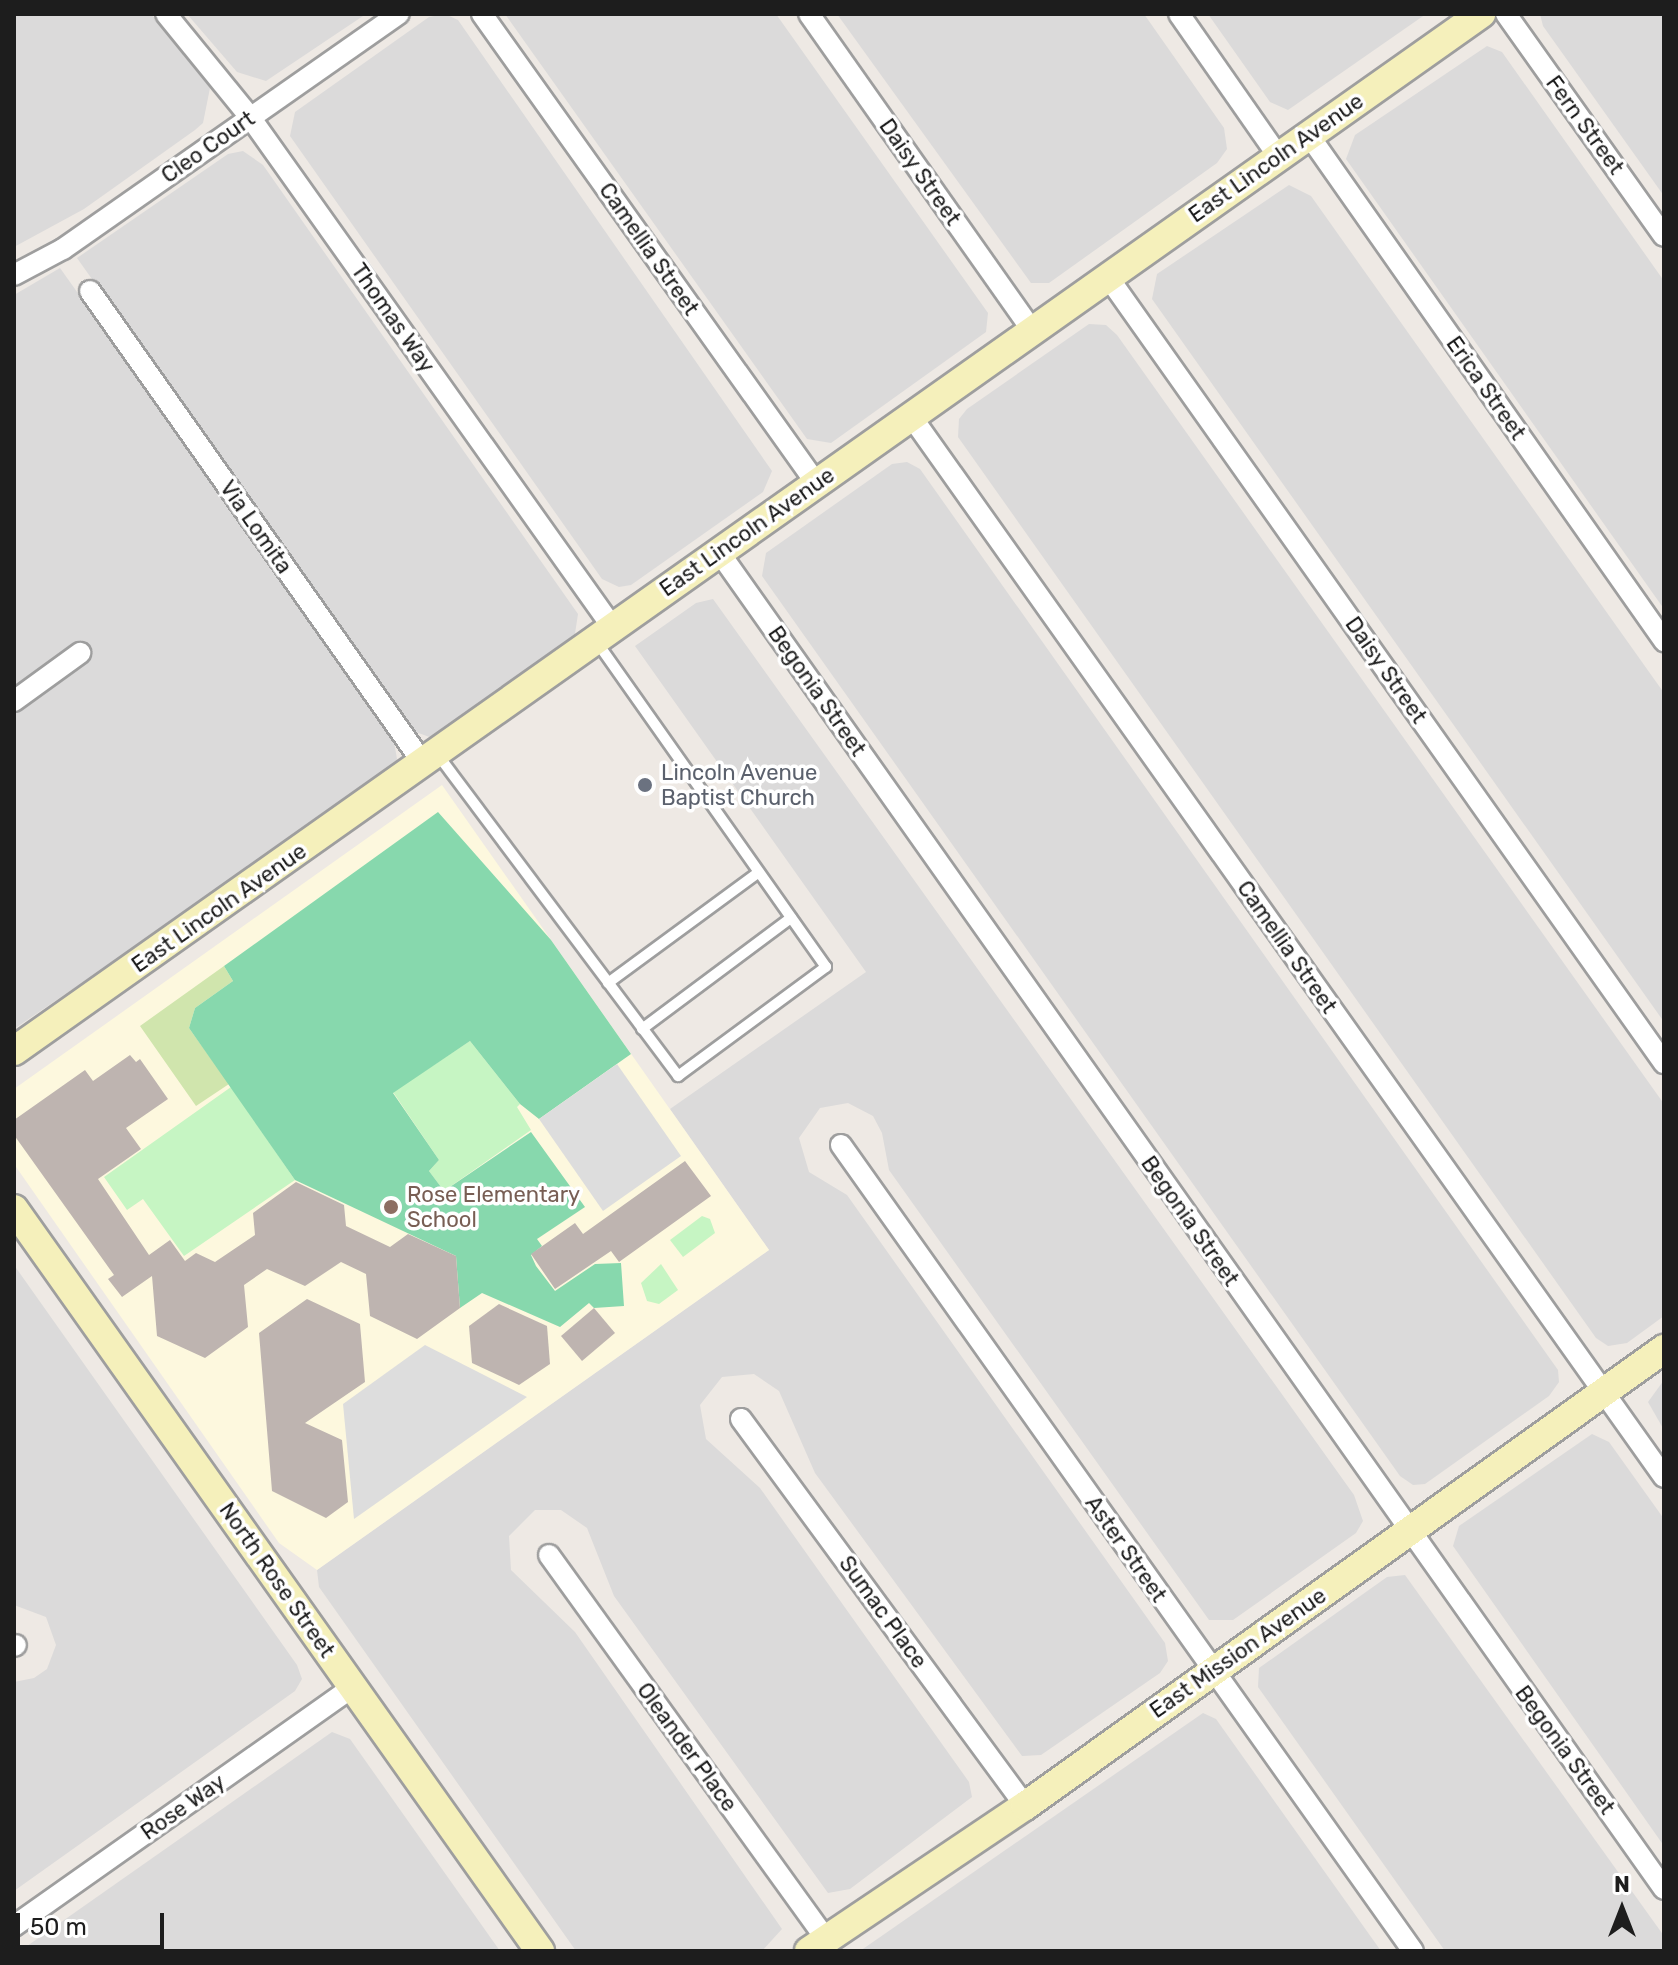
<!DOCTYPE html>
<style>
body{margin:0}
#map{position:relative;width:1678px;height:1965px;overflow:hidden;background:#eee9e4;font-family:Rubik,sans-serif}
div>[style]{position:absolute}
.residential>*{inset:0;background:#dbdada}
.education>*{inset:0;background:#fdf8de}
.grass>*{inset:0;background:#d0e5ad}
.park>*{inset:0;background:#c6f5c3}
.pitch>*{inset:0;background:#87d8ad}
.parking>*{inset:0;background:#ddd}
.building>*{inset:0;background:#beb4b0}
.roads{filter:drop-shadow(2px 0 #9e9e9e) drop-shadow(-2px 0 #9e9e9e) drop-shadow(0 2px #9e9e9e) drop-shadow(0 -2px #9e9e9e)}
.lane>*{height:10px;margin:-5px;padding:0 5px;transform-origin:5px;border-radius:5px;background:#fff}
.street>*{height:20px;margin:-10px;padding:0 10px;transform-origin:10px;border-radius:10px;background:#fff}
.secondary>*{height:28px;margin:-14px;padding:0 14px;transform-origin:14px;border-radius:14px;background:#f5f0bb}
.dots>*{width:22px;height:22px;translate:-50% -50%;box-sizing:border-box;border:4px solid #fff;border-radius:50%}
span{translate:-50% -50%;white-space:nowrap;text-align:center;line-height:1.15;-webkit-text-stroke:7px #fff;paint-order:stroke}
.street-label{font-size:22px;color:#1d1d1d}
.worship-label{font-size:22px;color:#5b616d}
.left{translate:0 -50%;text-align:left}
.education-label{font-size:22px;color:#785e54}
.frame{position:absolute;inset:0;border:16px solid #1d1d1d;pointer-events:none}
.north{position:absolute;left:1582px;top:1869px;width:80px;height:80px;-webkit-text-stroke:6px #fff;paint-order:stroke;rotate:0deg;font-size:22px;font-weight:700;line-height:32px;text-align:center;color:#1d1d1d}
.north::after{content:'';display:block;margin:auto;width:28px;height:36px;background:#1d1d1d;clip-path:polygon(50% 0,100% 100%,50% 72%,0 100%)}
.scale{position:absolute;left:16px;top:1913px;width:148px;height:36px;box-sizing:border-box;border:4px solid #1d1d1d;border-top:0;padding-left:10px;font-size:24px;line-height:28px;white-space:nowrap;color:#1d1d1d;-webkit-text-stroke:6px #fff;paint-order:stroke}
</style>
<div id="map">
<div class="residential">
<i style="clip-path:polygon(14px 14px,151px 14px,210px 88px,203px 123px,195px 130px,84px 209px,14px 247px)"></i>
<i style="clip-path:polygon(187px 14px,366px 14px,266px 81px,237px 72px)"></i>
<i style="clip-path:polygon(445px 14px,458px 20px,772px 471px,763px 492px,631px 585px,619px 587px,602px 579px,290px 136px,295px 112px,429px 17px)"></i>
<i style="clip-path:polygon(505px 14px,776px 14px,988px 313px,986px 332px,831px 443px,807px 439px)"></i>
<i style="clip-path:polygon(837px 14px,1144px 14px,1224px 128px,1227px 149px,1217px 163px,1049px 283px,1031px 283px)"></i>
<i style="clip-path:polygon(1208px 14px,1426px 14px,1288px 110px,1270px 102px)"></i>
<i style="clip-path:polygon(1540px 14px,1664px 14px,1664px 196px,1543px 26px)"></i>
<i style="clip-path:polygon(1487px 46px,1502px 52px,1664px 281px,1664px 609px,1346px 159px,1355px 135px)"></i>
<i style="clip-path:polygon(243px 151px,263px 165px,578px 614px,574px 640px,435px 739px,413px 731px,77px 258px,228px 154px)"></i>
<i style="clip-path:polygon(1289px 185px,1311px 196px,1664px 693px,1664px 1022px,1152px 299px,1157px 274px)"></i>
<i style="clip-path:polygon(60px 268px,393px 736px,397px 759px,393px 771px,14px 1029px,14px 295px)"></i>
<i style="clip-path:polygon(1089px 324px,1106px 325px,1117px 335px,1664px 1104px,1664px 1316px,1627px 1343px,1608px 1346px,1596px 1338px,958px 437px,959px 419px,967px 409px)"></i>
<i style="clip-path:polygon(907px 462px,920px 469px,1558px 1370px,1559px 1382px,1549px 1396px,1425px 1484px,1413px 1485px,1400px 1476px,762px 576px,766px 553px,892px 464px)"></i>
<i style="clip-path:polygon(713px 599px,1354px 1495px,1363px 1521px,1356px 1533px,1233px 1620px,1209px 1620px,889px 1170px,882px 1133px,873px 1116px,848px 1103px,820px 1108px,799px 1138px,809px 1172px,847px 1195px,1165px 1643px,1168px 1661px,1160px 1673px,1041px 1755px,1022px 1756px,815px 1473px,779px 1391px,754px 1374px,722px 1377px,700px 1405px,706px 1439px,760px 1488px,969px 1782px,972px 1797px,850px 1889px,828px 1893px,614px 1596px,587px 1528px,561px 1510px,535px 1510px,509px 1536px,511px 1570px,575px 1632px,782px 1929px,762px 1951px,576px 1951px,319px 1587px,317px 1570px,769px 1250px,670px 1109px,866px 972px,635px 646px,696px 603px)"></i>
<i style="clip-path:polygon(14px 1265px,297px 1665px,302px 1679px,295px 1691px,14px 1891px,14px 1682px,34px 1678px,47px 1669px,56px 1645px,46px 1617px,14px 1605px)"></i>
<i style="clip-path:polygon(1664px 1380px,1664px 1430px,1648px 1402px)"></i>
<i style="clip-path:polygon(1592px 1434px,1609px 1442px,1664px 1519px,1664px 1846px,1453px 1546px,1459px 1526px)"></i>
<i style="clip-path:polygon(1405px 1575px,1664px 1936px,1664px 1951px,1445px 1951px,1258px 1687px,1259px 1668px,1387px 1577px)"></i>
<i style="clip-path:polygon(1203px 1713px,1216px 1719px,1381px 1951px,860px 1951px)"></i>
<i style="clip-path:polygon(332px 1732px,350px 1739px,500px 1951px,20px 1951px)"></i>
</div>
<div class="education">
<i style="clip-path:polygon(442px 785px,769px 1250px,317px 1570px,279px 1543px,14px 1164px,14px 1089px)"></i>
</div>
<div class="grass">
<i style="clip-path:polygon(224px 966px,233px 981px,195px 1008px,189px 1028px,229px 1084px,196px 1106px,140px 1026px)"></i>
</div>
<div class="park">
<i style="clip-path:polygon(470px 1041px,520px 1104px,517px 1107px,531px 1130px,444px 1191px,429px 1171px,439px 1160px,393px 1092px)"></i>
<i style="clip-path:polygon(231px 1087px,295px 1180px,184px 1256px,143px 1199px,127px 1210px,104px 1177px)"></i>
<i style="clip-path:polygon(702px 1216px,710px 1219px,715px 1233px,683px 1257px,670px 1240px)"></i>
<i style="clip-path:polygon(661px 1264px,678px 1290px,659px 1304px,647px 1301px,641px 1283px)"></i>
</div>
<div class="pitch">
<i style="clip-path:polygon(438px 812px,551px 940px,631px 1054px,539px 1119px,520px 1104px,470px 1041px,393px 1093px,439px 1160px,429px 1171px,444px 1191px,531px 1132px,585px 1207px,537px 1239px,542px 1246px,531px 1255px,536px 1266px,555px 1291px,595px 1264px,621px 1263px,624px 1306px,594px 1308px,589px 1303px,560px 1327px,482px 1293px,460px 1308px,456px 1256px,295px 1180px,189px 1028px,195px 1008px,233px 981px,224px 966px)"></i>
</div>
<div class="parking">
<i style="clip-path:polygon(617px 1064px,681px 1156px,603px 1211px,539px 1119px)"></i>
<i style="clip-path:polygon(425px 1345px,527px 1397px,354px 1519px,343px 1404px)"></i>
</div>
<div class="building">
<i style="clip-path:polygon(130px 1055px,136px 1062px,140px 1059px,168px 1099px,126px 1128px,141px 1149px,98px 1179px,149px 1255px,170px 1240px,185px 1261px,196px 1253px,215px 1262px,255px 1235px,253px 1213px,296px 1182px,344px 1205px,346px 1226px,390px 1247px,408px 1234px,456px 1256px,460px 1308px,417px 1339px,370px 1316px,366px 1274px,341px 1262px,305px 1286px,267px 1269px,244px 1285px,248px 1327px,205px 1358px,157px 1336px,152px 1276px,122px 1297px,108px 1279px,114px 1275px,14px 1135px,14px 1120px,85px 1070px,93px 1081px)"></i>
<i style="clip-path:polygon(685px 1161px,711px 1196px,619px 1262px,611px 1251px,555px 1289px,531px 1254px,575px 1223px,583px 1234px)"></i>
<i style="clip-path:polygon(307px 1299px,360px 1324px,365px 1382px,305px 1423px,342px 1440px,348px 1502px,326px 1518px,272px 1491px,259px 1333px)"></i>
<i style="clip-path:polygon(499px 1304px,547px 1326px,550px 1364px,519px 1385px,472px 1363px,469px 1326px)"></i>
<i style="clip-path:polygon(594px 1308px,615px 1333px,582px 1361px,561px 1336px)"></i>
</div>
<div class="roads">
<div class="lane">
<i style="left:438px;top:755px;width:401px;rotate:53.2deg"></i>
<i style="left:678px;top:1076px;width:184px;rotate:-36.4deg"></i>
<i style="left:826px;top:967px;width:399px;rotate:-125.2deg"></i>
<i style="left:608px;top:983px;width:187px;rotate:-36.3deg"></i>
<i style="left:642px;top:1029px;width:186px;rotate:-36.7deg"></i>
</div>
<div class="street">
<i style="left:166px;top:14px;width:133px;rotate:50.8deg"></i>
<i style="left:250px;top:117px;width:627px;rotate:54.61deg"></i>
<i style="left:482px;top:14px;width:576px;rotate:54.54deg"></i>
<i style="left:809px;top:14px;width:387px;rotate:54.8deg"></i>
<i style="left:1179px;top:14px;width:173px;rotate:55.1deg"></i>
<i style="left:1506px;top:14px;width:272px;rotate:54.6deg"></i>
<i style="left:1308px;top:134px;width:620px;rotate:54.92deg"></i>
<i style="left:14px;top:275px;width:55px;rotate:-28deg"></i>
<i style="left:63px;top:249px;width:410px;rotate:-35deg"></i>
<i style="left:1108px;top:277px;width:963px;rotate:54.73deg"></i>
<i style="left:90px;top:291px;width:578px;rotate:54.8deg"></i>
<i style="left:911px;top:416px;width:1301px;rotate:54.64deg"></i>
<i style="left:719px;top:552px;width:1637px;rotate:54.75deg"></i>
<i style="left:14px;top:701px;width:82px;rotate:-36deg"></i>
<i style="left:841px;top:1145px;width:988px;rotate:54.64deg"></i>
<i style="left:741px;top:1419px;width:480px;rotate:53.7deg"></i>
<i style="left:549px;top:1555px;width:473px;rotate:54.2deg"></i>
<i style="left:14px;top:1646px;width:2px;rotate:-27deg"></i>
<i style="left:14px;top:1926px;width:415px;rotate:-35.2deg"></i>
</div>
<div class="secondary">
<i style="left:14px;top:1051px;width:1797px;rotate:-35.26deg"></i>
<i style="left:14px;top:1209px;width:910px;rotate:54.67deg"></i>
<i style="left:809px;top:1951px;width:260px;rotate:-33.9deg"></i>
<i style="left:1025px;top:1806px;width:786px;rotate:-35.57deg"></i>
</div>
</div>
<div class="dots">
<i style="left:645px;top:785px;background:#6b7280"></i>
<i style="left:391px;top:1207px;background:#8d6e63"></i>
</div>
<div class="street-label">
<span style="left:1585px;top:125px;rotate:54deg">Fern Street</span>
<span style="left:208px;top:147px;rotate:-35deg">Cleo Court</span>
<span style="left:1276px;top:158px;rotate:-35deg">East Lincoln Avenue</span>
<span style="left:920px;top:172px;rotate:55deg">Daisy Street</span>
<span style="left:649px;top:249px;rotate:55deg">Camellia Street</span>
<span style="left:393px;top:318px;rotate:55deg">Thomas Way</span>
<span style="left:1486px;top:388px;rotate:55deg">Erica Street</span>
<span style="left:256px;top:527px;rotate:55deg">Via Lomita</span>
<span style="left:747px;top:532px;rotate:-35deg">East Lincoln Avenue</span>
<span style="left:1386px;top:670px;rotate:55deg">Daisy Street</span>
<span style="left:817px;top:691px;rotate:55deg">Begonia Street</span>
<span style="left:219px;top:908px;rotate:-35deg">East Lincoln Avenue</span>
<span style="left:1287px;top:947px;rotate:55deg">Camellia Street</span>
<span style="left:1190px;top:1221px;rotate:55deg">Begonia Street</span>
<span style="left:1126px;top:1549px;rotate:55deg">Aster Street</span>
<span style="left:277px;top:1580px;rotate:55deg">North Rose Street</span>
<span style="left:883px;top:1612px;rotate:54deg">Sumac Place</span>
<span style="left:1238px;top:1653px;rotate:-35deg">East Mission Avenue</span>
<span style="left:687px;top:1747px;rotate:54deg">Oleander Place</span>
<span style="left:1565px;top:1750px;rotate:54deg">Begonia Street</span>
<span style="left:183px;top:1807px;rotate:-35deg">Rose Way</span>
</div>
<div class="worship-label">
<span class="left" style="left:661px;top:785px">Lincoln Avenue<br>Baptist Church</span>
</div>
<div class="education-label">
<span class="left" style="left:407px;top:1207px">Rose Elementary<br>School</span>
</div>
<div class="frame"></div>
<div class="north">N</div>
<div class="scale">50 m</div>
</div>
